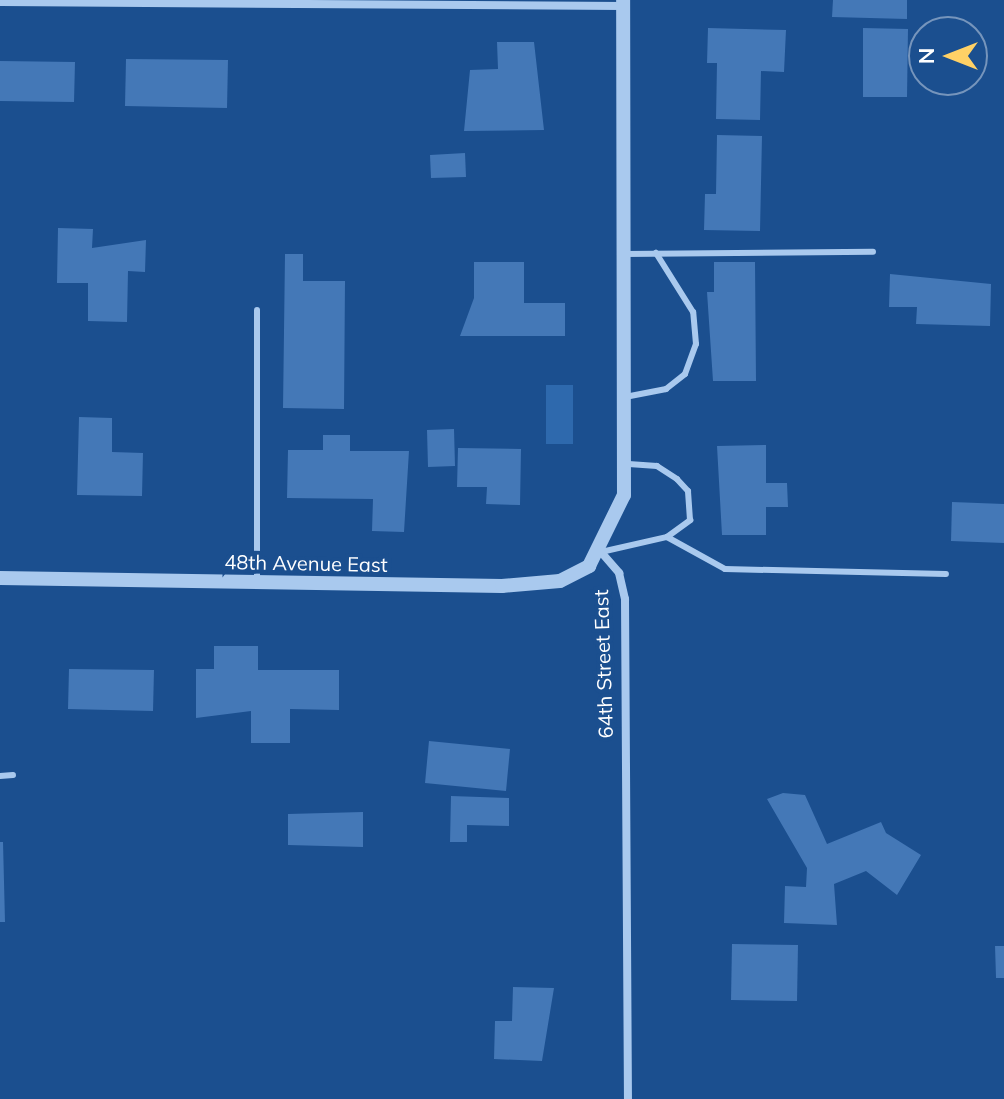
<!DOCTYPE html>
<style>
body{margin:0}
#map{position:relative;width:1004px;height:1099px;overflow:hidden;background:#1b4f8f;font-family:Mulish,sans-serif}
div>[style]{position:absolute}
.green>*{inset:0;background:#2e69ad}
.building>*{inset:0;background:#4478b7}
.service>*{height:6px;margin:-3px;padding:0 3px;transform-origin:3px;border-radius:3px;background:#a9c9ee}
.minor>*{height:8px;margin:-4px;padding:0 4px;transform-origin:4px;border-radius:4px;background:#a9c9ee}
.tertiary>*{height:14px;margin:-7px;padding:0 7px;transform-origin:7px;border-radius:7px;background:#a9c9ee}
span{translate:-50% -50%;white-space:nowrap;text-align:center;line-height:1.15;-webkit-text-stroke:8px #1b4f8f;paint-order:stroke}
.street-label{font-size:20px;color:#fff}
.north{position:absolute;left:908px;top:16px;width:80px;height:80px;box-sizing:border-box;background:#1b4f8f;border:2px solid #7695bc;border-radius:50%;rotate:270deg;font-size:22px;font-weight:700;line-height:32px;text-align:center;color:#fff}
.north::after{content:'';display:block;margin:auto;width:28px;height:36px;background:#ffd166;clip-path:polygon(50% 0,100% 100%,50% 72%,0 100%)}
</style>
<div id="map">
<div class="green">
<i style="clip-path:polygon(546px 385px,573px 385px,573px 444px,546px 444px)"></i>
</div>
<div class="building">
<i style="clip-path:polygon(833px 0,907px 0,907px 19px,832px 17px)"></i>
<i style="clip-path:polygon(708px 28px,786px 30px,784px 72px,761px 71px,760px 120px,716px 119px,717px 63px,707px 63px)"></i>
<i style="clip-path:polygon(863px 28px,908px 29px,907px 97px,863px 97px)"></i>
<i style="clip-path:polygon(497px 42px,534px 42px,544px 130px,464px 131px,470px 70px,498px 69px)"></i>
<i style="clip-path:polygon(126px 59px,228px 60px,227px 108px,125px 106px)"></i>
<i style="clip-path:polygon(0 61px,75px 62px,74px 102px,0 101px)"></i>
<i style="clip-path:polygon(717px 135px,762px 136px,760px 231px,704px 230px,705px 194px,716px 194px)"></i>
<i style="clip-path:polygon(465px 153px,466px 177px,431px 178px,430px 155px)"></i>
<i style="clip-path:polygon(58px 228px,93px 229px,92px 248px,146px 240px,145px 272px,128px 271px,127px 322px,88px 321px,88px 283px,57px 283px)"></i>
<i style="clip-path:polygon(285px 254px,303px 254px,303px 281px,345px 281px,344px 409px,283px 408px)"></i>
<i style="clip-path:polygon(474px 262px,524px 262px,524px 303px,565px 303px,565px 336px,460px 336px,474px 298px)"></i>
<i style="clip-path:polygon(714px 262px,755px 262px,756px 381px,713px 381px,707px 292px,714px 292px)"></i>
<i style="clip-path:polygon(890px 274px,991px 284px,990px 326px,916px 324px,917px 307px,889px 307px)"></i>
<i style="clip-path:polygon(79px 417px,112px 418px,112px 452px,143px 453px,142px 496px,77px 495px)"></i>
<i style="clip-path:polygon(454px 429px,455px 466px,428px 467px,427px 430px)"></i>
<i style="clip-path:polygon(323px 435px,350px 435px,350px 451px,409px 451px,404px 532px,372px 531px,373px 499px,287px 498px,288px 450px,323px 450px)"></i>
<i style="clip-path:polygon(766px 445px,766px 483px,787px 483px,788px 507px,766px 507px,766px 535px,722px 535px,717px 446px)"></i>
<i style="clip-path:polygon(458px 448px,521px 449px,520px 505px,486px 504px,487px 487px,457px 487px)"></i>
<i style="clip-path:polygon(952px 502px,1004px 504px,1004px 543px,951px 541px)"></i>
<i style="clip-path:polygon(214px 646px,258px 646px,258px 670px,339px 670px,339px 710px,290px 709px,290px 743px,251px 743px,251px 711px,196px 718px,196px 669px,214px 669px)"></i>
<i style="clip-path:polygon(69px 669px,154px 670px,153px 711px,68px 709px)"></i>
<i style="clip-path:polygon(429px 741px,510px 749px,506px 791px,425px 783px)"></i>
<i style="clip-path:polygon(783px 793px,805px 795px,827px 844px,881px 822px,886px 833px,921px 855px,897px 895px,866px 871px,834px 884px,837px 925px,784px 923px,785px 886px,806px 887px,807px 868px,767px 799px)"></i>
<i style="clip-path:polygon(451px 796px,509px 798px,509px 826px,467px 825px,467px 842px,450px 842px)"></i>
<i style="clip-path:polygon(363px 812px,363px 847px,288px 845px,288px 814px)"></i>
<i style="clip-path:polygon(0 842px,3px 842px,5px 922px,0 922px)"></i>
<i style="clip-path:polygon(732px 944px,798px 945px,797px 1001px,731px 1000px)"></i>
<i style="clip-path:polygon(995px 946px,1004px 946px,1004px 978px,996px 978px)"></i>
<i style="clip-path:polygon(513px 987px,554px 988px,542px 1061px,494px 1059px,495px 1021px,512px 1021px)"></i>
</div>
<div class="service">
<i style="left:625px;top:254px;width:248px;rotate:-0.5deg"></i>
<i style="left:257px;top:310px;width:272px;rotate:90deg"></i>
<i style="left:625px;top:397px;width:42px;rotate:-11deg"></i>
<i style="left:666px;top:389px;width:24px;rotate:-38deg"></i>
<i style="left:685px;top:374px;width:32px;rotate:-70deg"></i>
<i style="left:696px;top:344px;width:32px;rotate:-95deg"></i>
<i style="left:693px;top:312px;width:70px;rotate:-122.1deg"></i>
<i style="left:667px;top:537px;width:66px;rotate:28.9deg"></i>
<i style="left:725px;top:569px;width:221px;rotate:1.3deg"></i>
<i style="left:601px;top:552px;width:68px;rotate:-12.8deg"></i>
<i style="left:667px;top:537px;width:29px;rotate:-36deg"></i>
<i style="left:690px;top:520px;width:29px;rotate:-94deg"></i>
<i style="left:688px;top:491px;width:16px;rotate:-133deg"></i>
<i style="left:677px;top:479px;width:24px;rotate:-147deg"></i>
<i style="left:657px;top:466px;width:32px;rotate:-176deg"></i>
<i style="left:0;top:776px;width:13px;rotate:-4deg"></i>
</div>
<div class="minor">
<i style="left:0;top:2px;width:623px;rotate:0.37deg"></i>
<i style="left:601px;top:552px;width:28px;rotate:49deg"></i>
<i style="left:619px;top:573px;width:27px;rotate:77deg"></i>
<i style="left:625px;top:599px;width:500px;rotate:89.66deg"></i>
</div>
<div class="tertiary">
<i style="left:0;top:578px;width:502px;rotate:0.91deg"></i>
<i style="left:502px;top:586px;width:58px;rotate:-4.9deg"></i>
<i style="left:560px;top:581px;width:33px;rotate:-27deg"></i>
<i style="left:589px;top:566px;width:79px;rotate:-63.8deg"></i>
<i style="left:624px;top:495px;width:495px;rotate:-90.1deg"></i>
</div>
<div class="street-label">
<span style="left:306px;top:563px;rotate:1deg">48th Avenue East</span>
<span style="left:603px;top:664px;rotate:-92deg">64th Street East</span>
</div>
<div class="north">N</div>
</div>
